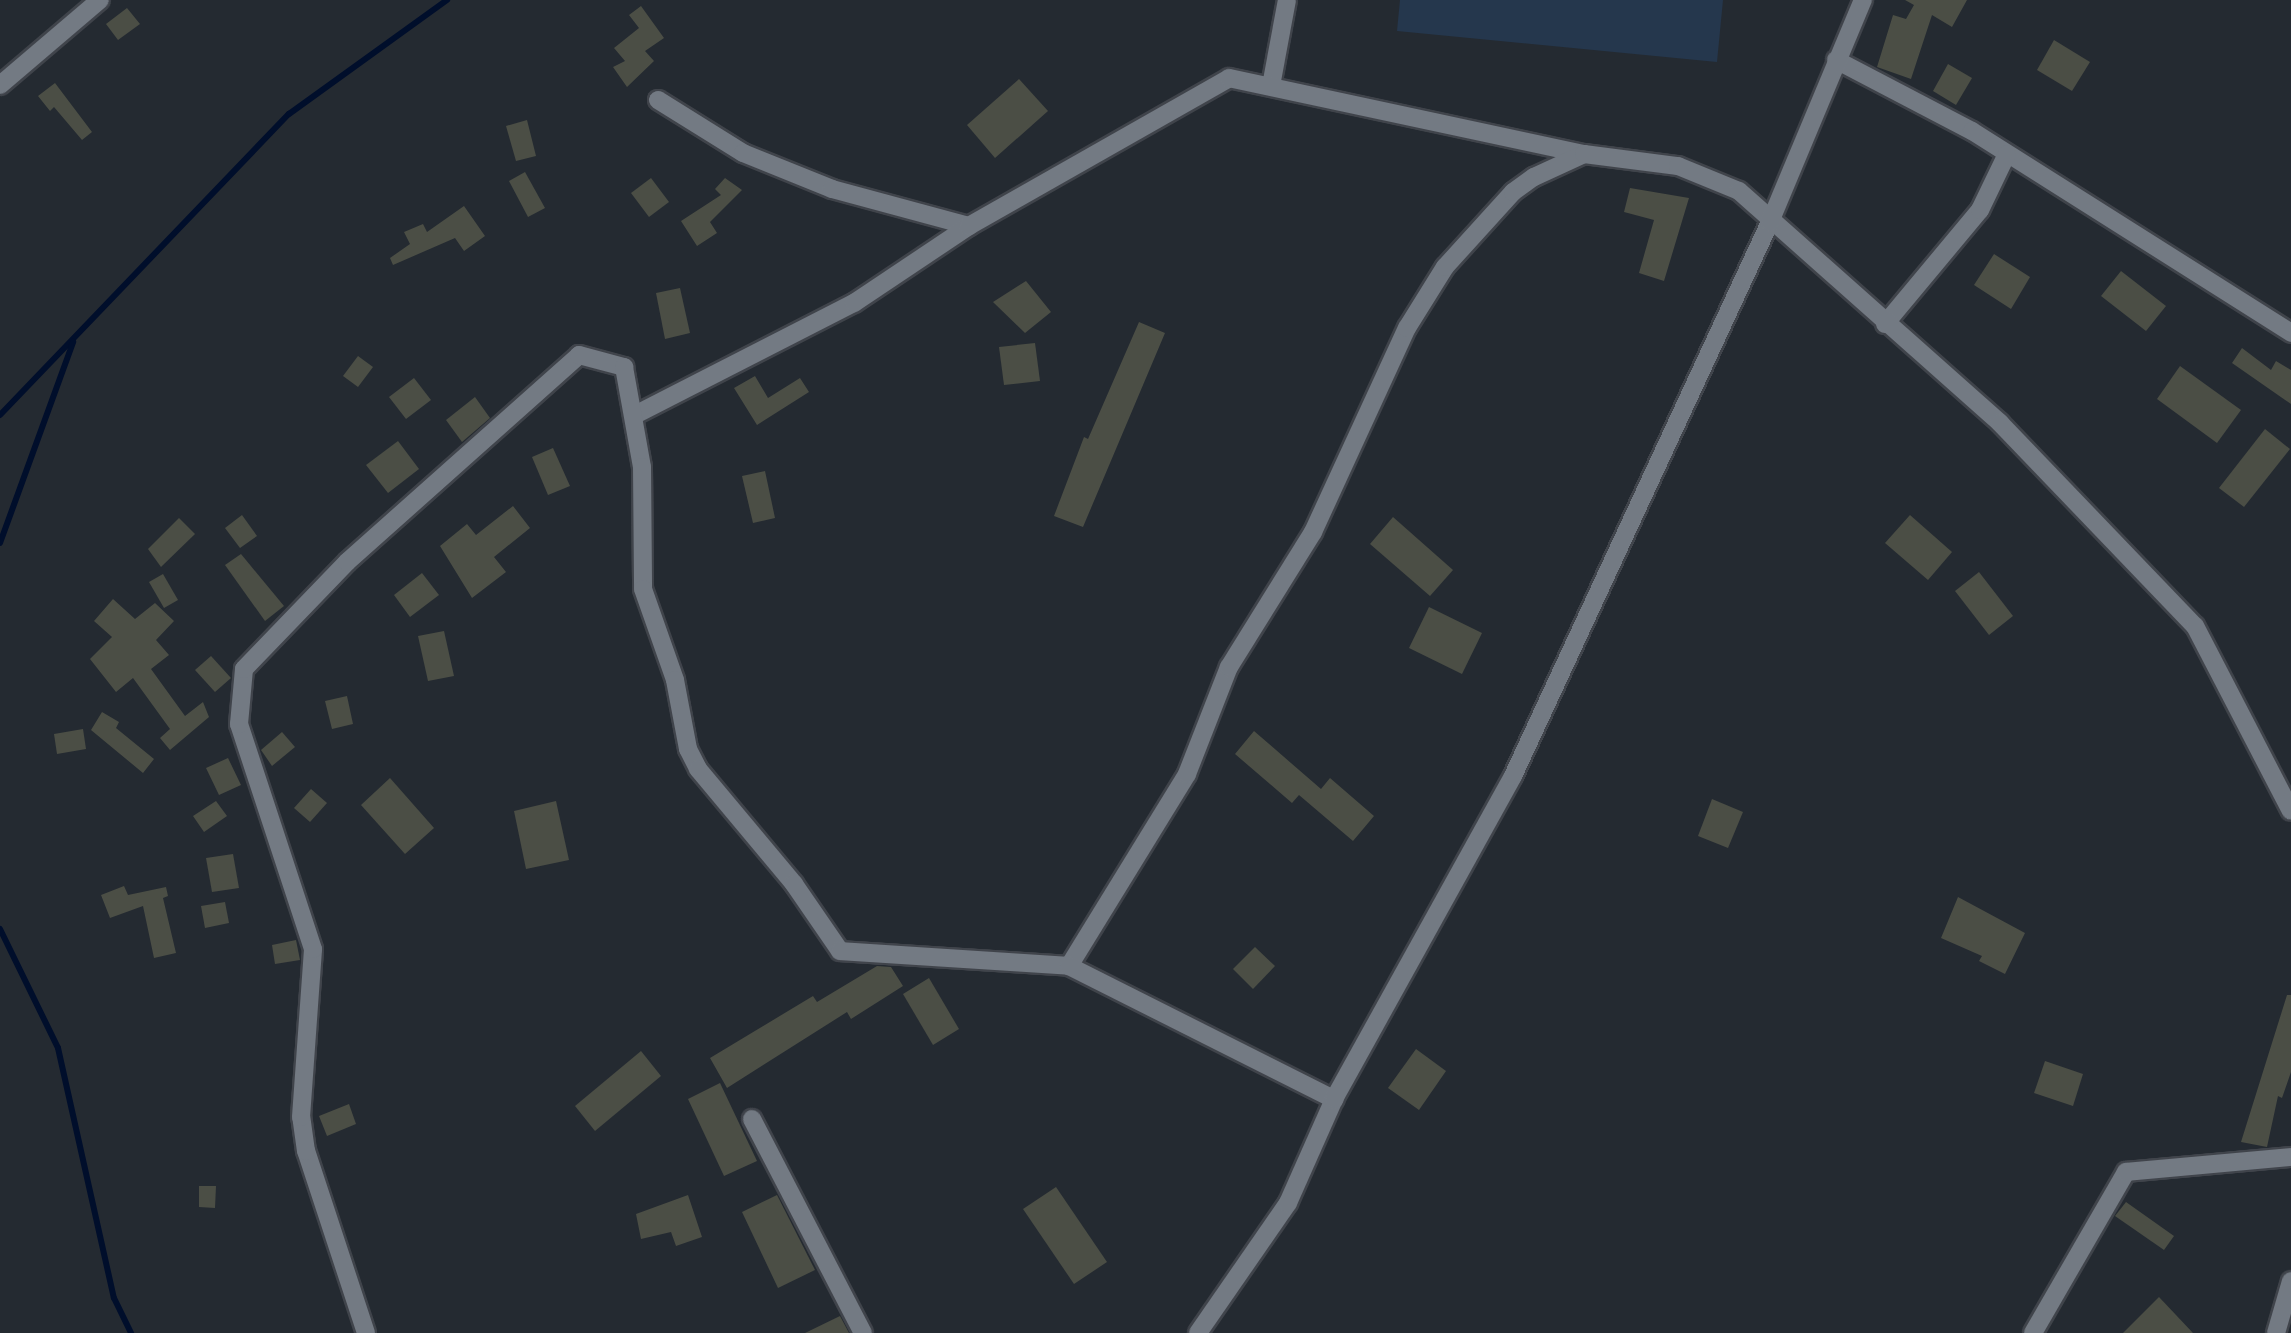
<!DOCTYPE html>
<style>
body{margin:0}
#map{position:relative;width:2291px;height:1333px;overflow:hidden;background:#242a31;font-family:"Golos Text",sans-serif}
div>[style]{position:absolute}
.green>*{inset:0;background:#25374d}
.stream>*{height:6px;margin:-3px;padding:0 3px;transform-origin:3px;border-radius:3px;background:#000e2b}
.building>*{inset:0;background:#4b4e45}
.roads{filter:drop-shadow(2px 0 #40444b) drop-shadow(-2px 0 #40444b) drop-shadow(0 2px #40444b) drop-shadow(0 -2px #40444b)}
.street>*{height:18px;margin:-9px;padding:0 9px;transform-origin:9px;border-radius:9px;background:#737a83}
span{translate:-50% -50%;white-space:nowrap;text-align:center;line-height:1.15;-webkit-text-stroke:9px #242a31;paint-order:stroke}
</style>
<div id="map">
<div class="green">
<i style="clip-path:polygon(1400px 0,1723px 0,1717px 62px,1397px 31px)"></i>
</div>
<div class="stream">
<i style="left:0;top:415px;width:417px;rotate:-46.2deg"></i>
<i style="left:289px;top:114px;width:195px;rotate:-35.8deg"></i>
<i style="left:0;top:543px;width:214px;rotate:-70deg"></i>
<i style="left:0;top:929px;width:132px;rotate:64deg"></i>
<i style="left:58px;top:1048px;width:256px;rotate:77.4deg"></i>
<i style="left:114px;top:1298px;width:39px;rotate:64deg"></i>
</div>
<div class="building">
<i style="clip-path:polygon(1905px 0,1967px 0,1952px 27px,1932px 15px,1911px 79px,1877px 67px,1893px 15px,1906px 19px,1914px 5px)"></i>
<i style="clip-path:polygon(641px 6px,664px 38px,645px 51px,654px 61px,627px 87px,613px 67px,625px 61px,614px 48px,639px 28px,629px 15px)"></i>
<i style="clip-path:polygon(127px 8px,140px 24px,118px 40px,106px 24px)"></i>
<i style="clip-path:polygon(2054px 40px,2090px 62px,2072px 91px,2037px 70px)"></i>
<i style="clip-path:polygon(1948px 64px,1972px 78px,1956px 105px,1933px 91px)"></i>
<i style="clip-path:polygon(1019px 79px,1048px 111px,995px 158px,967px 125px)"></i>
<i style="clip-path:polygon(55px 83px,92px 132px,82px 140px,54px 107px,50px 111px,38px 96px)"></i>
<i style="clip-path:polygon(527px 120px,536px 156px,516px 161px,506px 126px)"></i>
<i style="clip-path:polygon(525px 172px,545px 208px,528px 217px,509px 181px)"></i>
<i style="clip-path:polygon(651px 178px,669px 202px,649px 217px,631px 193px)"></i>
<i style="clip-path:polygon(725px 178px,742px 190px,710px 222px,717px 233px,697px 246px,681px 221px,721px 195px,715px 189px)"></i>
<i style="clip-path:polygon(1630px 188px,1689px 198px,1664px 281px,1639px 273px,1654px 220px,1624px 212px)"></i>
<i style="clip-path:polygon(464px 206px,485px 236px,464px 251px,455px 238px,393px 265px,390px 258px,410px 244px,404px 232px,423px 224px,427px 232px)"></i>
<i style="clip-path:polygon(1994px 254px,2030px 277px,2011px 309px,1974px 285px)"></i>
<i style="clip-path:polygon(2121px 271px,2166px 306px,2146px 331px,2101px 296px)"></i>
<i style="clip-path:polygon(1026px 281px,1051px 312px,1025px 333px,993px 302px)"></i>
<i style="clip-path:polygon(680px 288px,690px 333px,665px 339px,656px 293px)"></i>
<i style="clip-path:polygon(1139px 322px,1165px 333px,1083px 527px,1054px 516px,1084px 437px,1088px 439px)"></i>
<i style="clip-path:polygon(1035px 343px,1040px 381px,1004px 385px,999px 347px)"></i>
<i style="clip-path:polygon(2242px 348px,2271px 370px,2276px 361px,2291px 370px,2291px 404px,2232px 363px)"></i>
<i style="clip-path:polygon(358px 356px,373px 367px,358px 387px,343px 376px)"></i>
<i style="clip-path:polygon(2180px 366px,2241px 410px,2217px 443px,2157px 399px)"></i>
<i style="clip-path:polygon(755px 376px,768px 398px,800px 378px,809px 392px,757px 425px,734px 388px)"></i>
<i style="clip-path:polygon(414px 378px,431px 400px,406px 419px,389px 397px)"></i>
<i style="clip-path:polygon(475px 397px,490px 418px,462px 442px,446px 420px)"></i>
<i style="clip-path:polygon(2265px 429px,2290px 449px,2244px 507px,2219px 488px)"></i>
<i style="clip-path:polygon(398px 441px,419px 469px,388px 493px,366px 465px)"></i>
<i style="clip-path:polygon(553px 448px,570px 486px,548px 495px,532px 457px)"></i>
<i style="clip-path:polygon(765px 471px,775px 518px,753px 523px,742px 476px)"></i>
<i style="clip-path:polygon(513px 506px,530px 528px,494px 557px,506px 572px,472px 598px,440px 546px,467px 524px,476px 535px)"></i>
<i style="clip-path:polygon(242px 515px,257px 536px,240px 548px,225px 528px)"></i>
<i style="clip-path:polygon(1910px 515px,1952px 552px,1928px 580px,1885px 543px)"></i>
<i style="clip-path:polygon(1393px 517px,1453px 570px,1430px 596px,1370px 544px)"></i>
<i style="clip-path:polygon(179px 518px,195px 534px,161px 567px,148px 549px)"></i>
<i style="clip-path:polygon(241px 554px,284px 606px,265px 621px,225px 565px)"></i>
<i style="clip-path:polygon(1979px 572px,2013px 616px,1989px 635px,1955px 591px)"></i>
<i style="clip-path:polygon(422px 573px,439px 595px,410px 617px,394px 595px)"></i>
<i style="clip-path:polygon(163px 574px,178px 600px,164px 608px,149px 582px)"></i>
<i style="clip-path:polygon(113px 599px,135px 619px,155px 603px,174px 621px,156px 640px,169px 655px,151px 669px,185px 716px,203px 702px,209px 717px,170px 750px,160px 738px,170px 729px,133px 678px,116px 692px,90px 659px,112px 637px,94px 621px)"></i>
<i style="clip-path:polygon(1429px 607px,1482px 633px,1462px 674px,1409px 648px)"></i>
<i style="clip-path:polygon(444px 631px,454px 676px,428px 681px,418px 636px)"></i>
<i style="clip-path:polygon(211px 656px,231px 678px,215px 692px,195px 670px)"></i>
<i style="clip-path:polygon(347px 696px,353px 724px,332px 729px,325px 701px)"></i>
<i style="clip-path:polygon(102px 712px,119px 722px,116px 728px,154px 759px,143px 773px,91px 730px)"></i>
<i style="clip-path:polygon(83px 729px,86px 749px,57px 754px,54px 734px)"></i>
<i style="clip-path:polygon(1254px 731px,1321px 789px,1330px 778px,1374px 816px,1353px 841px,1299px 795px,1292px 803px,1235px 754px)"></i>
<i style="clip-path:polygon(282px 732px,295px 747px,272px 766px,261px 750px)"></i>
<i style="clip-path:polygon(228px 758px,241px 785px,219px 795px,206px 768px)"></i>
<i style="clip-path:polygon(390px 778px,434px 828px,405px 854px,361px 805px)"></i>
<i style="clip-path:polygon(311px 789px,327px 803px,310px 822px,294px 808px)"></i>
<i style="clip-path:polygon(1712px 799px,1743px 812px,1728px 848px,1698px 836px)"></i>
<i style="clip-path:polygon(216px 801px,227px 816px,204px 832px,193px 816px)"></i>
<i style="clip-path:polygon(556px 801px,569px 860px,526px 869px,514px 811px)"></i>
<i style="clip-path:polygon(233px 854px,239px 888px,212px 892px,206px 858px)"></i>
<i style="clip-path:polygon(124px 886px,128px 895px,166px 887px,168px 896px,163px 898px,176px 953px,154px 958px,143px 906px,110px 918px,101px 895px)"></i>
<i style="clip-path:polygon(1958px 897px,2025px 933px,2005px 974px,1979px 961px,1982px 956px,1941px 938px)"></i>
<i style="clip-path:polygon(225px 902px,229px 923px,205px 928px,201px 906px)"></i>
<i style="clip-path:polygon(296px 940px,300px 960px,275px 964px,272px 945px)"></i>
<i style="clip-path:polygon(1255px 947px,1275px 966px,1253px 989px,1233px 969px)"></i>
<i style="clip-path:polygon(877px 966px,891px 967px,903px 986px,851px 1019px,847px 1012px,727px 1088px,710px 1058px,813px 996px,817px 1002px)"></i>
<i style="clip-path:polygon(929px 978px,959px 1029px,933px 1045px,903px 994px)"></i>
<i style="clip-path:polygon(2287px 995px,2291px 995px,2291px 1072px,2282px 1098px,2278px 1096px,2267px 1147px,2241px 1142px)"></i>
<i style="clip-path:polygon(1416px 1049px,1446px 1071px,1419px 1110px,1388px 1088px)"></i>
<i style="clip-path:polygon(641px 1051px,661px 1076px,595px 1131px,575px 1106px)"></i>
<i style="clip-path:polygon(2045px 1061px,2083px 1074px,2073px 1106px,2034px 1093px)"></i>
<i style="clip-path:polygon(720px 1083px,757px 1161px,724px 1176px,688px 1099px)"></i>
<i style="clip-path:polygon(349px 1104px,356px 1124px,327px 1136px,319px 1116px)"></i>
<i style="clip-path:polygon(199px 1186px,216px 1186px,215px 1208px,199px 1207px)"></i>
<i style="clip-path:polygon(1056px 1187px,1107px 1262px,1074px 1284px,1023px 1209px)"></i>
<i style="clip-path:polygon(688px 1195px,702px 1237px,676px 1246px,671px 1232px,641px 1239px,636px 1214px)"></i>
<i style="clip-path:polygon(777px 1195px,815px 1270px,778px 1288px,742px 1212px)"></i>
<i style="clip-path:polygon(2126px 1202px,2174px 1236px,2164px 1250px,2115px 1216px)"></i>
<i style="clip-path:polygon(2159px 1297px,2193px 1333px,2123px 1333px)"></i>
<i style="clip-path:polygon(840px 1316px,849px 1333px,805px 1333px)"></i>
</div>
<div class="roads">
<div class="street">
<i style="left:1836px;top:60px;width:153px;rotate:27.6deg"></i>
<i style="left:1972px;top:131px;width:378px;rotate:32.3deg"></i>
<i style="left:0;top:85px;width:131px;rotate:-40.4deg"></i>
<i style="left:1271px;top:86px;width:87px;rotate:-79.5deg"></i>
<i style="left:658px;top:100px;width:100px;rotate:31.9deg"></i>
<i style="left:743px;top:153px;width:96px;rotate:22deg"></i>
<i style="left:832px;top:189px;width:142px;rotate:15.1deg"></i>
<i style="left:1885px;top:324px;width:148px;rotate:-50.2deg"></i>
<i style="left:1980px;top:210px;width:62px;rotate:-64.3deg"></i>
<i style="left:635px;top:415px;width:246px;rotate:-27.1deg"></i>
<i style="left:854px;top:303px;width:138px;rotate:-33.8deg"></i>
<i style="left:969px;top:226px;width:299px;rotate:-29.6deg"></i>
<i style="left:1229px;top:78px;width:362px;rotate:12.1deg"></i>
<i style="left:1069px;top:966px;width:225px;rotate:-58.4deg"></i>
<i style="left:1187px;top:774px;width:115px;rotate:-68.6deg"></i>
<i style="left:1229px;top:667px;width:159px;rotate:-58.1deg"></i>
<i style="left:1313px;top:532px;width:225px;rotate:-65.3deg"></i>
<i style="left:1407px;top:328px;width:72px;rotate:-58.1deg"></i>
<i style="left:1445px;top:267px;width:101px;rotate:-47.8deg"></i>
<i style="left:1513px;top:192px;width:26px;rotate:-36deg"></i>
<i style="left:1534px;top:177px;width:55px;rotate:-24.7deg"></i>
<i style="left:1584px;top:154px;width:95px;rotate:7.3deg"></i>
<i style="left:1678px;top:166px;width:66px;rotate:22.3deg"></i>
<i style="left:1739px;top:191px;width:349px;rotate:41.6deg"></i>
<i style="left:2000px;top:423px;width:281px;rotate:46.2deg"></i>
<i style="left:2195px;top:626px;width:208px;rotate:62.6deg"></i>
<i style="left:752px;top:1119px;width:241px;rotate:62.6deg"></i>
<i style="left:366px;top:1333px;width:192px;rotate:-108.2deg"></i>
<i style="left:306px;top:1151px;width:34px;rotate:-98deg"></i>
<i style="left:301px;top:1117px;width:168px;rotate:-85.9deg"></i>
<i style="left:313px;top:949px;width:237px;rotate:-108.2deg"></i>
<i style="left:239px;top:724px;width:55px;rotate:-84.8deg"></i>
<i style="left:244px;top:669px;width:149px;rotate:-46.1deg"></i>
<i style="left:347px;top:562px;width:311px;rotate:-41.7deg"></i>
<i style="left:579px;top:355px;width:47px;rotate:14.9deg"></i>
<i style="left:624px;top:367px;width:102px;rotate:79.8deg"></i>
<i style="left:642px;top:467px;width:122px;rotate:89.5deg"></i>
<i style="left:643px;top:589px;width:96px;rotate:70.6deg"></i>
<i style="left:675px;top:680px;width:70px;rotate:79.3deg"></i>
<i style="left:688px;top:749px;width:22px;rotate:63deg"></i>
<i style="left:698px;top:769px;width:150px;rotate:50.1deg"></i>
<i style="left:794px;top:884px;width:81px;rotate:55.5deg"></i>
<i style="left:840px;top:951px;width:229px;rotate:3.7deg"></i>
<i style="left:1069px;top:966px;width:297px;rotate:26.7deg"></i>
<i style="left:1198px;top:1333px;width:158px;rotate:-55.3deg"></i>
<i style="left:1288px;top:1203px;width:114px;rotate:-66.1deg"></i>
<i style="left:1334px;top:1099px;width:369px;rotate:-61deg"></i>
<i style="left:1513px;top:776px;width:611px;rotate:-65.11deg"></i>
<i style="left:1770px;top:222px;width:241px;rotate:-67.3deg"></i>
<i style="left:2033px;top:1333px;width:186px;rotate:-60deg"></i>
<i style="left:2126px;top:1172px;width:166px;rotate:-5.2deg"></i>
<i style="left:2276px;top:1333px;width:54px;rotate:-73.9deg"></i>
</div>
</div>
</div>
